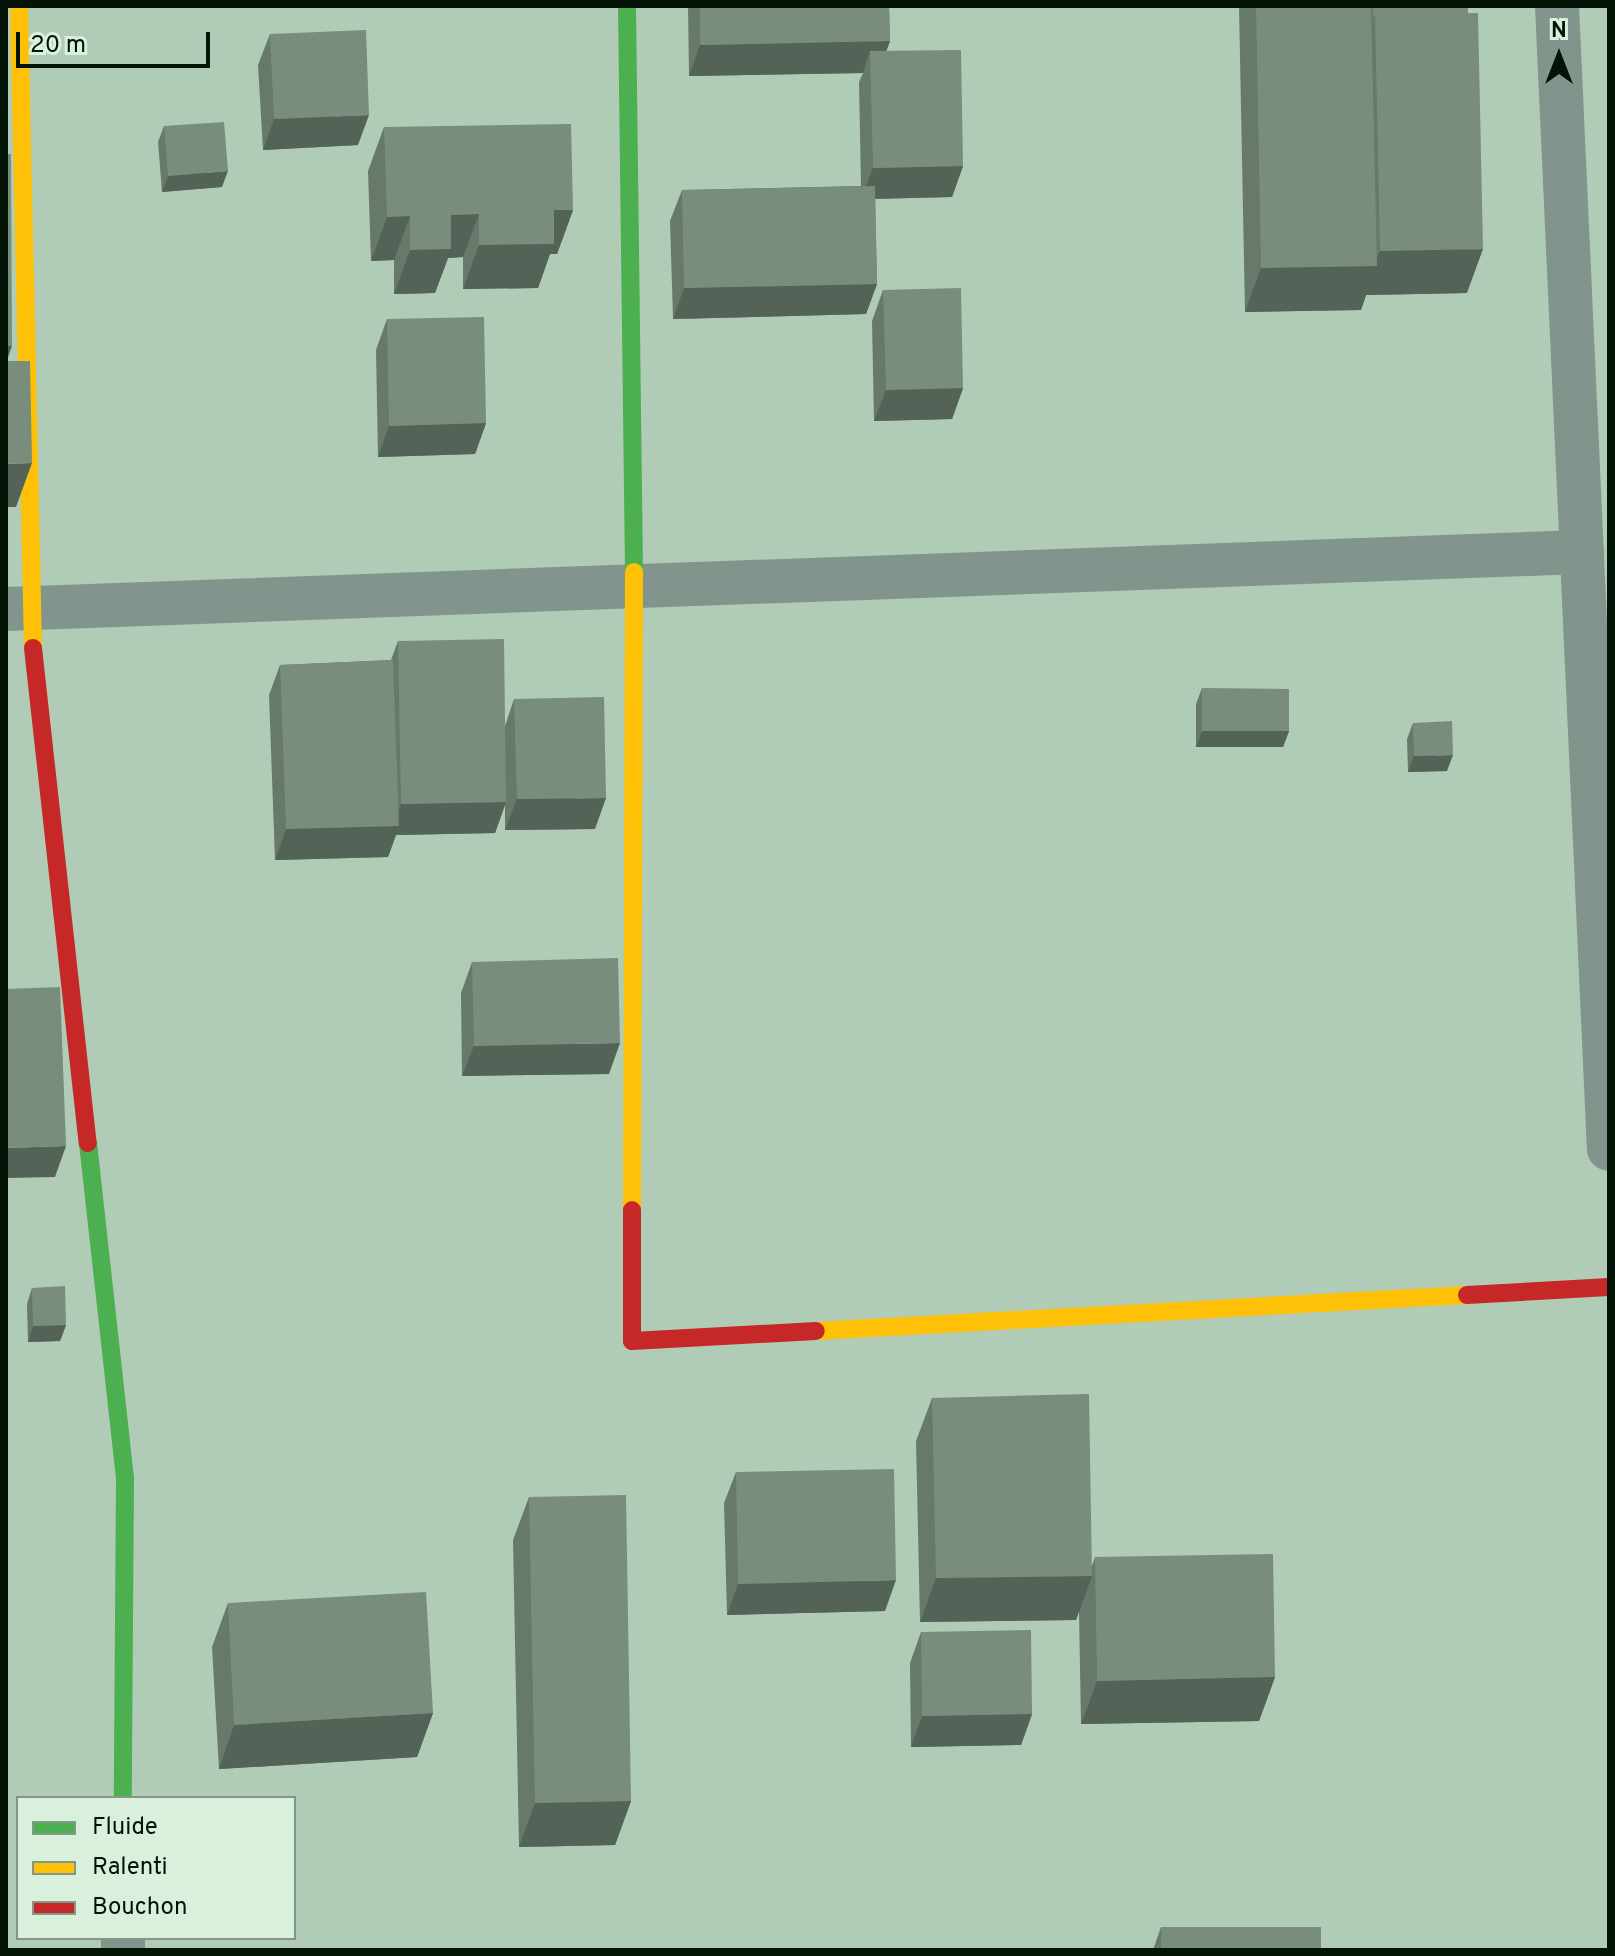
<!DOCTYPE html>
<style>
body{margin:0}
#map{position:relative;width:1615px;height:1956px;overflow:hidden;background:#b1ccb6;font-family:Overpass,sans-serif}
div>[style]{position:absolute}
.street>*{height:44px;margin:-22px;padding:0 22px;transform-origin:22px;border-radius:22px;background:#82958d}
.fast>*{height:18px;margin:-9px;padding:0 9px;transform-origin:9px;border-radius:9px;background:#4caf50}
.slow>*{height:18px;margin:-9px;padding:0 9px;transform-origin:9px;border-radius:9px;background:#ffc107}
.jam>*{height:18px;margin:-9px;padding:0 9px;transform-origin:9px;border-radius:9px;background:#c62828}
.wall>*{inset:0;background:#67796b}
.shaded-wall>*{inset:0;background:#546357}
.building>*{inset:0;background:#788d7c}
span{translate:-50% -50%;white-space:nowrap;text-align:center;line-height:1.15;-webkit-text-stroke:8px #d8f0dc;paint-order:stroke}
.frame{position:absolute;inset:0;border:8px solid #031406;pointer-events:none}
.legend{position:absolute;left:16px;top:1796px;width:280px;height:144px;box-sizing:border-box;background:#d8f0dc;border:2px solid #839886;margin:0;padding:10px 14px;list-style:none;font-size:24px;color:#031406}
.legend li{display:flex;align-items:center;gap:16px;height:40px}
.legend b{width:40px;border:2px solid #839886}
.north{position:absolute;left:1519px;top:16px;width:80px;height:80px;-webkit-text-stroke:6px #d8f0dc;paint-order:stroke;rotate:0deg;font-size:22px;font-weight:700;line-height:32px;text-align:center;color:#031406}
.north::after{content:'';display:block;margin:auto;width:28px;height:36px;background:#031406;clip-path:polygon(50% 0,100% 100%,50% 72%,0 100%)}
.scale{position:absolute;left:16px;top:32px;width:194px;height:36px;box-sizing:border-box;border:4px solid #031406;border-top:0;padding-left:10px;font-size:24px;line-height:28px;white-space:nowrap;color:#031406;-webkit-text-stroke:6px #d8f0dc;paint-order:stroke}
</style>
<div id="map">
<div class="street">
<i style="left:1557px;top:6px;width:1144px;rotate:87.4deg"></i>
<i style="left:6px;top:609px;width:1577px;rotate:-2.07deg"></i>
<i style="left:123px;top:1950px;width:12px;rotate:-90deg"></i>
</div>
<div class="fast">
<i style="left:627px;top:6px;width:566px;rotate:89.29deg"></i>
<i style="left:88px;top:1143px;width:337px;rotate:83.7deg"></i>
<i style="left:125px;top:1478px;width:320px;rotate:90.4deg"></i>
</div>
<div class="slow">
<i style="left:19px;top:6px;width:642px;rotate:88.75deg"></i>
<i style="left:632px;top:1210px;width:638px;rotate:-89.82deg"></i>
<i style="left:816px;top:1331px;width:652px;rotate:-3.17deg"></i>
</div>
<div class="jam">
<i style="left:33px;top:648px;width:498px;rotate:83.7deg"></i>
<i style="left:632px;top:1210px;width:131px;rotate:90deg"></i>
<i style="left:632px;top:1341px;width:184px;rotate:-3.1deg"></i>
<i style="left:1467px;top:1295px;width:142px;rotate:-3.2deg"></i>
</div>
<div class="wall">
<i style="clip-path:polygon(688px 6px,889px 6px,890px 41px,886px 51px,963px 166px,952px 197px,875px 199px,877px 284px,866px 314px,673px 319px,670px 221px,682px 190px,861px 186px,859px 82px,863px 73px,689px 76px)"></i>
<i style="clip-path:polygon(1239px 6px,1468px 6px,1467px 293px,1366px 295px,1361px 310px,1245px 312px)"></i>
<i style="clip-path:polygon(270px 34px,358px 145px,263px 150px,258px 65px)"></i>
<i style="clip-path:polygon(164px 126px,222px 187px,162px 192px,158px 142px)"></i>
<i style="clip-path:polygon(384px 127px,573px 210px,557px 254px,550px 254px,538px 288px,463px 289px,463px 257px,448px 258px,435px 293px,394px 294px,394px 260px,371px 261px,368px 171px)"></i>
<i style="clip-path:polygon(883px 290px,963px 388px,952px 419px,874px 421px,872px 321px)"></i>
<i style="clip-path:polygon(387px 319px,486px 423px,475px 454px,378px 457px,376px 350px)"></i>
<i style="clip-path:polygon(398px 641px,505px 726px,514px 699px,595px 829px,505px 830px,505px 805px,495px 833px,396px 835px,388px 857px,275px 860px,269px 695px,280px 665px,391px 660px)"></i>
<i style="clip-path:polygon(1202px 688px,1289px 731px,1283px 747px,1196px 747px,1196px 704px)"></i>
<i style="clip-path:polygon(1413px 723px,1447px 771px,1408px 772px,1407px 739px)"></i>
<i style="clip-path:polygon(472px 962px,609px 1074px,462px 1076px,461px 993px)"></i>
<i style="clip-path:polygon(32px 1288px,66px 1325px,60px 1341px,28px 1342px,27px 1304px)"></i>
<i style="clip-path:polygon(932px 1398px,1092px 1566px,1095px 1557px,1275px 1677px,1259px 1721px,1081px 1724px,1079px 1611px,1076px 1620px,920px 1622px,916px 1441px)"></i>
<i style="clip-path:polygon(736px 1472px,885px 1611px,727px 1615px,724px 1503px)"></i>
<i style="clip-path:polygon(529px 1497px,631px 1801px,615px 1845px,519px 1847px,513px 1540px)"></i>
<i style="clip-path:polygon(228px 1603px,433px 1713px,417px 1757px,219px 1769px,212px 1647px)"></i>
<i style="clip-path:polygon(921px 1632px,1032px 1714px,1021px 1745px,911px 1747px,910px 1663px)"></i>
<i style="clip-path:polygon(1161px 1927px,1321px 1950px,1153px 1950px)"></i>
</div>
<div class="shaded-wall">
<i style="clip-path:polygon(890px 41px,879px 72px,870px 51px,863px 73px,689px 76px,700px 45px)"></i>
<i style="clip-path:polygon(369px 115px,358px 145px,263px 150px,274px 119px)"></i>
<i style="clip-path:polygon(963px 166px,952px 197px,861px 199px,873px 168px)"></i>
<i style="clip-path:polygon(228px 171px,222px 187px,162px 192px,168px 176px)"></i>
<i style="clip-path:polygon(554px 210px,573px 210px,557px 254px,550px 254px,538px 288px,463px 289px,479px 245px)"></i>
<i style="clip-path:polygon(479px 214px,463px 257px,448px 258px,435px 293px,394px 294px,410px 250px,451px 215px)"></i>
<i style="clip-path:polygon(410px 216px,394px 260px,371px 261px,387px 217px)"></i>
<i style="clip-path:polygon(1483px 249px,1467px 293px,1366px 295px,1361px 310px,1245px 312px,1261px 268px,1374px 266px,1380px 251px)"></i>
<i style="clip-path:polygon(877px 284px,866px 314px,673px 319px,684px 288px)"></i>
<i style="clip-path:polygon(6px 346px,12px 346px,6px 363px)"></i>
<i style="clip-path:polygon(963px 388px,952px 419px,874px 421px,886px 390px)"></i>
<i style="clip-path:polygon(486px 423px,475px 454px,378px 457px,389px 426px)"></i>
<i style="clip-path:polygon(32px 463px,16px 507px,6px 507px,6px 464px)"></i>
<i style="clip-path:polygon(1202px 731px,1289px 731px,1283px 747px,1196px 747px)"></i>
<i style="clip-path:polygon(1453px 755px,1447px 771px,1408px 772px,1414px 756px)"></i>
<i style="clip-path:polygon(606px 798px,595px 829px,505px 830px,517px 799px)"></i>
<i style="clip-path:polygon(506px 802px,495px 833px,396px 835px,388px 857px,275px 860px,286px 829px,393px 826px,401px 804px)"></i>
<i style="clip-path:polygon(620px 1043px,609px 1074px,462px 1076px,474px 1046px)"></i>
<i style="clip-path:polygon(66px 1146px,55px 1177px,6px 1178px,6px 1148px)"></i>
<i style="clip-path:polygon(66px 1325px,60px 1341px,28px 1342px,33px 1326px)"></i>
<i style="clip-path:polygon(1092px 1576px,1076px 1620px,920px 1622px,936px 1578px)"></i>
<i style="clip-path:polygon(896px 1580px,885px 1611px,727px 1615px,738px 1584px)"></i>
<i style="clip-path:polygon(1275px 1677px,1259px 1721px,1081px 1724px,1097px 1681px)"></i>
<i style="clip-path:polygon(433px 1713px,417px 1757px,219px 1769px,234px 1725px)"></i>
<i style="clip-path:polygon(1032px 1714px,1021px 1745px,911px 1747px,922px 1716px)"></i>
<i style="clip-path:polygon(631px 1801px,615px 1845px,519px 1847px,535px 1803px)"></i>
</div>
<div class="building">
<i style="clip-path:polygon(700px 6px,889px 6px,890px 41px,700px 45px)"></i>
<i style="clip-path:polygon(1256px 6px,1371px 6px,1377px 266px,1261px 268px)"></i>
<i style="clip-path:polygon(1373px 6px,1468px 6px,1468px 14px,1375px 14px,1373px 19px)"></i>
<i style="clip-path:polygon(1478px 13px,1483px 249px,1380px 251px,1375px 14px)"></i>
<i style="clip-path:polygon(366px 30px,369px 115px,274px 119px,270px 34px)"></i>
<i style="clip-path:polygon(961px 50px,963px 166px,873px 168px,870px 51px)"></i>
<i style="clip-path:polygon(224px 122px,228px 171px,168px 176px,164px 126px)"></i>
<i style="clip-path:polygon(571px 124px,573px 210px,554px 210px,554px 244px,479px 245px,479px 214px,451px 215px,451px 249px,410px 250px,410px 216px,387px 217px,384px 127px)"></i>
<i style="clip-path:polygon(6px 154px,11px 154px,12px 346px,6px 346px)"></i>
<i style="clip-path:polygon(875px 186px,877px 284px,684px 288px,682px 190px)"></i>
<i style="clip-path:polygon(961px 288px,963px 388px,886px 390px,883px 290px)"></i>
<i style="clip-path:polygon(484px 317px,486px 423px,389px 426px,387px 319px)"></i>
<i style="clip-path:polygon(6px 361px,30px 361px,32px 463px,6px 464px)"></i>
<i style="clip-path:polygon(504px 639px,506px 802px,401px 804px,398px 641px)"></i>
<i style="clip-path:polygon(393px 660px,399px 826px,286px 829px,280px 665px)"></i>
<i style="clip-path:polygon(1202px 688px,1289px 689px,1289px 731px,1202px 731px)"></i>
<i style="clip-path:polygon(604px 697px,606px 798px,517px 799px,514px 699px)"></i>
<i style="clip-path:polygon(1452px 721px,1453px 755px,1414px 756px,1413px 723px)"></i>
<i style="clip-path:polygon(618px 958px,620px 1043px,474px 1046px,472px 962px)"></i>
<i style="clip-path:polygon(60px 987px,66px 1146px,6px 1148px,6px 989px)"></i>
<i style="clip-path:polygon(65px 1286px,66px 1325px,33px 1326px,32px 1288px)"></i>
<i style="clip-path:polygon(1089px 1394px,1092px 1576px,936px 1578px,932px 1398px)"></i>
<i style="clip-path:polygon(894px 1469px,896px 1580px,738px 1584px,736px 1472px)"></i>
<i style="clip-path:polygon(626px 1495px,631px 1801px,535px 1803px,529px 1497px)"></i>
<i style="clip-path:polygon(6px 1538px,8px 1601px,6px 1601px)"></i>
<i style="clip-path:polygon(1273px 1554px,1275px 1677px,1097px 1681px,1095px 1557px)"></i>
<i style="clip-path:polygon(426px 1592px,433px 1713px,234px 1725px,228px 1603px)"></i>
<i style="clip-path:polygon(1031px 1630px,1032px 1714px,922px 1716px,921px 1632px)"></i>
<i style="clip-path:polygon(1161px 1927px,1321px 1927px,1321px 1950px,1161px 1950px)"></i>
</div>
<div class="frame"></div>
<ul class="legend">
<li><b style="height:10px;background:#4caf50"></b>Fluide</li>
<li><b style="height:10px;background:#ffc107"></b>Ralenti</li>
<li><b style="height:10px;background:#c62828"></b>Bouchon</li>
</ul>
<div class="north">N</div>
<div class="scale">20 m</div>
</div>
